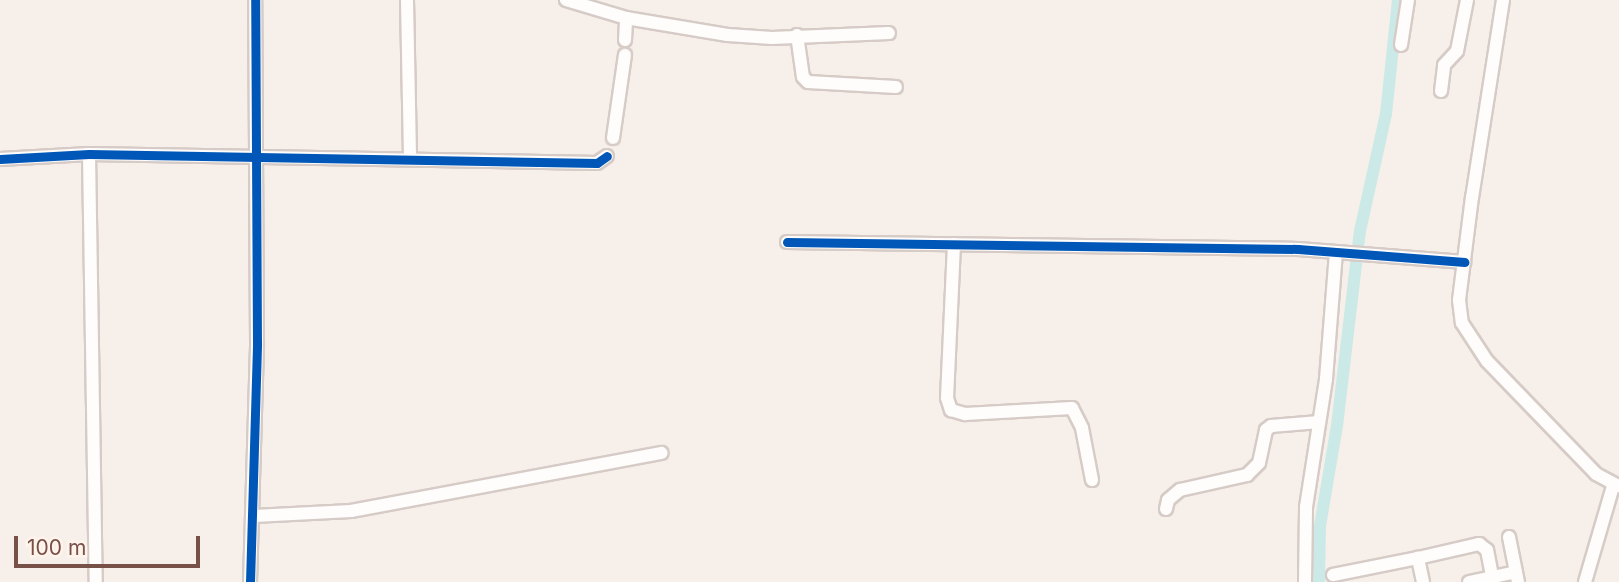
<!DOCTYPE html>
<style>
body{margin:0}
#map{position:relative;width:1619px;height:582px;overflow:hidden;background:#f7efea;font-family:Inter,sans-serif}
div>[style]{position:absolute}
.canal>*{height:12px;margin:-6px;padding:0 6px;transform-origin:6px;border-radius:6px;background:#cbe9e6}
.roads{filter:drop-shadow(2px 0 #d6cbc6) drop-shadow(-2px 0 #d6cbc6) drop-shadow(0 2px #d6cbc6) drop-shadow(0 -2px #d6cbc6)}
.minor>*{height:12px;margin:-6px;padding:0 6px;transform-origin:6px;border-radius:6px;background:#fefdfc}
.cycleway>*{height:9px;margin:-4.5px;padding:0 4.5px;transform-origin:4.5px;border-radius:4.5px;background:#0057b8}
span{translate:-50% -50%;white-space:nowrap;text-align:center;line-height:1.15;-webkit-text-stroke:5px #fff3eb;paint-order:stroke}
.scale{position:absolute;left:14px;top:536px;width:186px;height:32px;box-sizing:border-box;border:4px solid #775048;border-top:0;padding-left:9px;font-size:21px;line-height:24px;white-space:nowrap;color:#775048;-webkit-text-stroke:5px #fff3eb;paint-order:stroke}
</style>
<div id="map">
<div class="canal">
<i style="left:1319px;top:582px;width:56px;rotate:-89deg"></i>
<i style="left:1320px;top:526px;width:101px;rotate:-80.4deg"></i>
<i style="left:1337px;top:426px;width:196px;rotate:-83.3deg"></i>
<i style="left:1360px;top:231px;width:120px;rotate:-77.5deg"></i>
<i style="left:1386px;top:114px;width:115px;rotate:-84deg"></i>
</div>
<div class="roads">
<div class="minor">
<i style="left:407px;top:0;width:158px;rotate:88.9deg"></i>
<i style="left:566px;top:0;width:63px;rotate:16.7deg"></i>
<i style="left:626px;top:18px;width:103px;rotate:9.5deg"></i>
<i style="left:728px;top:35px;width:44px;rotate:3.9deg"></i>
<i style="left:772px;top:38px;width:117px;rotate:-2.4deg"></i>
<i style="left:1503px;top:0;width:199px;rotate:98.9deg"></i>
<i style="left:1472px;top:197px;width:104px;rotate:97.2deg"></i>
<i style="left:1459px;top:300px;width:23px;rotate:83deg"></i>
<i style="left:1462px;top:323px;width:45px;rotate:56.7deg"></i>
<i style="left:1487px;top:361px;width:157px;rotate:46deg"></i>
<i style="left:1596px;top:474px;width:26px;rotate:28deg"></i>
<i style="left:797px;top:35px;width:42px;rotate:81.9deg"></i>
<i style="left:803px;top:77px;width:7px;rotate:45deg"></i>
<i style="left:808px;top:82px;width:88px;rotate:3.3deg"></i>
<i style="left:625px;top:40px;width:22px;rotate:-87deg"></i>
<i style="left:1401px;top:45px;width:46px;rotate:-81.2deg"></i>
<i style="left:1441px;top:91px;width:26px;rotate:-83deg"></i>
<i style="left:1444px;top:65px;width:19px;rotate:-47deg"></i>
<i style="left:1457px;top:51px;width:52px;rotate:-78.9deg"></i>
<i style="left:613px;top:138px;width:84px;rotate:-81.8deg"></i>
<i style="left:89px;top:154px;width:428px;rotate:89.1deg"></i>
<i style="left:0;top:159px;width:89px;rotate:-3.2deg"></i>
<i style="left:89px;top:154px;width:508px;rotate:1.01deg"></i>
<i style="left:597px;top:163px;width:12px;rotate:-35deg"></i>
<i style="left:787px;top:242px;width:511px;rotate:0.78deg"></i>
<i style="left:1298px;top:249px;width:167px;rotate:4.5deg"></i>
<i style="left:954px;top:244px;width:154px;rotate:92.6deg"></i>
<i style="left:947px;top:398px;width:13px;rotate:72deg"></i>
<i style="left:951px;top:410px;width:15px;rotate:16deg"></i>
<i style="left:965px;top:414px;width:107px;rotate:-3.2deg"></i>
<i style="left:1072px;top:408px;width:22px;rotate:63deg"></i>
<i style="left:1082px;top:428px;width:53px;rotate:79.1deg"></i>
<i style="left:1166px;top:509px;width:9px;rotate:-77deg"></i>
<i style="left:1168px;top:500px;width:16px;rotate:-40deg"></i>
<i style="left:1180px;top:490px;width:69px;rotate:-12.6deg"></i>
<i style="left:1247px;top:475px;width:17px;rotate:-45deg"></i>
<i style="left:1259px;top:463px;width:34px;rotate:-78deg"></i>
<i style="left:1266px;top:430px;width:6px;rotate:-39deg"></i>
<i style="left:1271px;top:426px;width:48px;rotate:-4.8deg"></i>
<i style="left:254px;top:516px;width:97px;rotate:-3deg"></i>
<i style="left:351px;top:511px;width:316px;rotate:-10.6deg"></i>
<i style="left:1509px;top:537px;width:46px;rotate:78.7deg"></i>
<i style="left:1333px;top:575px;width:87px;rotate:-11.3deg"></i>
<i style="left:250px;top:582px;width:239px;rotate:-88.3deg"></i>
<i style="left:257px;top:343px;width:343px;rotate:-90.3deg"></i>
<i style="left:1305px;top:582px;width:75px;rotate:-89.2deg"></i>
<i style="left:1306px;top:507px;width:130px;rotate:-81.1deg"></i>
<i style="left:1326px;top:379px;width:127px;rotate:-85.5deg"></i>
<i style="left:1423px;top:582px;width:25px;rotate:-102deg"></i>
<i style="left:1418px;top:558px;width:63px;rotate:-12.9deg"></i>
<i style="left:1479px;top:544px;width:10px;rotate:37deg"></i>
<i style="left:1487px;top:550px;width:33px;rotate:79deg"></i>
<i style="left:1469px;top:582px;width:48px;rotate:-12deg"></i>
<i style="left:1585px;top:582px;width:100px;rotate:-73.7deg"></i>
</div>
</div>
<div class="cycleway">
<i style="left:0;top:159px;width:89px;rotate:-3.2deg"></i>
<i style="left:89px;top:154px;width:508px;rotate:1.01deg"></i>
<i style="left:597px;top:163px;width:12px;rotate:-35deg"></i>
<i style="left:787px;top:242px;width:511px;rotate:0.78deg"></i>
<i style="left:1298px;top:249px;width:167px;rotate:4.5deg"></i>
<i style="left:250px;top:582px;width:239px;rotate:-88.3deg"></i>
<i style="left:257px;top:343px;width:343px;rotate:-90.3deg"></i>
</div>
<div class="scale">100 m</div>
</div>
